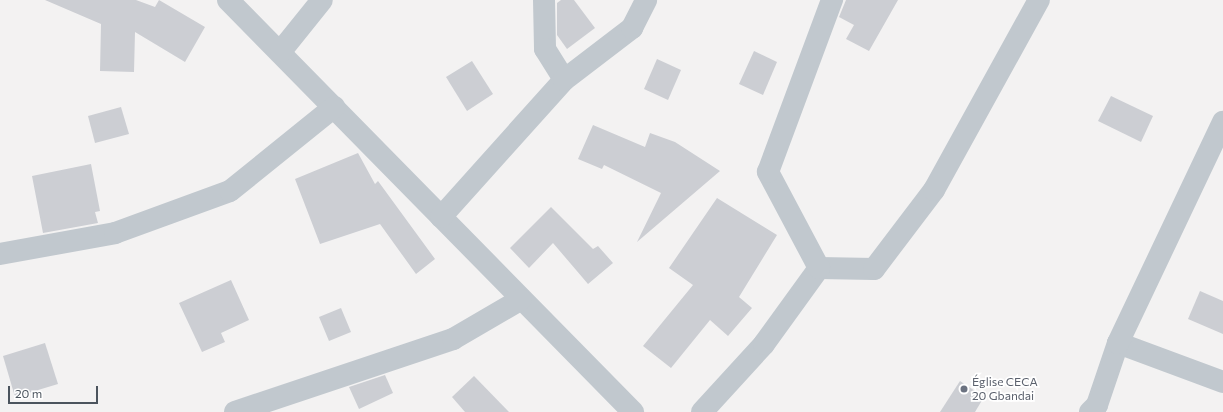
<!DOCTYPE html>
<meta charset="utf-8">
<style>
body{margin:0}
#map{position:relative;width:1223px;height:412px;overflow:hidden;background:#f3f2f2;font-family:Commissioner,sans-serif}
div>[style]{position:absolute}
.building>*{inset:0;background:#ccced3}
.minor>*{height:22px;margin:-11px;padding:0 11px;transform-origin:11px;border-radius:11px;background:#c1c8ce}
.dots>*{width:11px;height:11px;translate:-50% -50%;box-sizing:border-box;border:2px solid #fff;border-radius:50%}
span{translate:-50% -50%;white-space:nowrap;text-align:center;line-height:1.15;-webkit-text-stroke:3.5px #fff;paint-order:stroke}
.worship-label{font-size:12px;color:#5b616d}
.left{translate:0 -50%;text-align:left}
.scale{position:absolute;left:8px;top:386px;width:90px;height:18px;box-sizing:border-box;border:2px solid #4b545d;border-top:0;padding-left:5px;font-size:12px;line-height:14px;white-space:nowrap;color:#4b545d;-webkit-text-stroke:3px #fff;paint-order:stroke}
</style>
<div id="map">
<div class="building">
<i style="clip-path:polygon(45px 0,136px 0,155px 7px,159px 0,205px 27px,185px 62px,135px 32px,134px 72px,100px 71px,101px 24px)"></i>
<i style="clip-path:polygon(561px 0,574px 0,595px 28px,567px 49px,557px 35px,557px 3px)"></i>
<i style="clip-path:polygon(846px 0,898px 0,869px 51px,846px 39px,854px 25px,839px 17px)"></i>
<i style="clip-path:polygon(754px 51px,777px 62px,763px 95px,739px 84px)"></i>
<i style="clip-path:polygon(657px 59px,681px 70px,668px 100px,644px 89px)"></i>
<i style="clip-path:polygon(472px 61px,493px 94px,467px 111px,446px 77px)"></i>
<i style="clip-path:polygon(1111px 96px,1153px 116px,1141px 142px,1098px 121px)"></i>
<i style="clip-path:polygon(121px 107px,129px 134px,95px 143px,88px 116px)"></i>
<i style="clip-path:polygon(593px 125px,645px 147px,650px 133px,675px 142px,720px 171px,637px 242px,661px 193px,604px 165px,602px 169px,578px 159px)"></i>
<i style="clip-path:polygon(358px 153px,375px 184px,378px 181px,435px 259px,416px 274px,380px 224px,320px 244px,295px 179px)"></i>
<i style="clip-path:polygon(91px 164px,100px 211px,95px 212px,98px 223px,43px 233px,32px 176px)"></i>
<i style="clip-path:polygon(717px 198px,777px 235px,739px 297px,752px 308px,728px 336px,710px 320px,671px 368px,643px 346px,693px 285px,669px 268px)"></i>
<i style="clip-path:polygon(551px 207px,593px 249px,598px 246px,613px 263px,588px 284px,553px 243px,529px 268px,510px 248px)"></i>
<i style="clip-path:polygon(231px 280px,249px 320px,221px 333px,225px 342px,202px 352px,179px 303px)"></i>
<i style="clip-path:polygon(1200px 291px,1223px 301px,1223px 334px,1188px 319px)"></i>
<i style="clip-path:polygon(341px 308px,351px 332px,329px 341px,319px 317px)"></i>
<i style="clip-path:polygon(45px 343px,58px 384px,15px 397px,3px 356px)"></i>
<i style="clip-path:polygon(385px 375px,393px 393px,359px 409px,349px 387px)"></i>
<i style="clip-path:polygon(474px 376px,509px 412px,465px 412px,452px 397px)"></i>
<i style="clip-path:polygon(960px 381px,984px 397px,975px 412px,940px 412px)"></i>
</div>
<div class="minor">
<i style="left:228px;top:0;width:578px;rotate:45.49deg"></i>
<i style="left:544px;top:0;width:49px;rotate:88.8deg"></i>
<i style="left:545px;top:49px;width:36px;rotate:58deg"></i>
<i style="left:281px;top:51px;width:65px;rotate:-51.2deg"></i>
<i style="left:441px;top:217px;width:184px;rotate:-48.1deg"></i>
<i style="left:564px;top:80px;width:86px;rotate:-37.4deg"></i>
<i style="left:632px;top:28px;width:31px;rotate:-63deg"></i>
<i style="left:0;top:254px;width:117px;rotate:-10.3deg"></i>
<i style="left:115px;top:233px;width:122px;rotate:-20.1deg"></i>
<i style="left:230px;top:191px;width:134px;rotate:-38.9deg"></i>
<i style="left:819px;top:268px;width:55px;rotate:1deg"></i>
<i style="left:874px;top:269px;width:99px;rotate:-52.8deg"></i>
<i style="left:934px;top:190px;width:217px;rotate:-61.1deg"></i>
<i style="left:1118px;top:343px;width:112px;rotate:20.4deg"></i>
<i style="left:235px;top:412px;width:230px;rotate:-18.5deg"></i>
<i style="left:453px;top:339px;width:78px;rotate:-30.2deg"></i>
<i style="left:702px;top:412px;width:92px;rotate:-47.6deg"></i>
<i style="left:764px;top:344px;width:94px;rotate:-54.1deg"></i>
<i style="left:819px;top:268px;width:109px;rotate:-118deg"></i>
<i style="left:768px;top:172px;width:184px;rotate:-69.6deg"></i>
<i style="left:1090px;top:412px;width:10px;rotate:-45deg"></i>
<i style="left:1097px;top:405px;width:65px;rotate:-71.3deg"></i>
<i style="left:1118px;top:343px;width:245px;rotate:-64.6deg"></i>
</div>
<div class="dots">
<i style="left:964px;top:389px;background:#6b7280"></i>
</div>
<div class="worship-label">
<span class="left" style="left:972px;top:389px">Église CECA<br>20 Gbandai</span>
</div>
<div class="scale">20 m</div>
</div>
